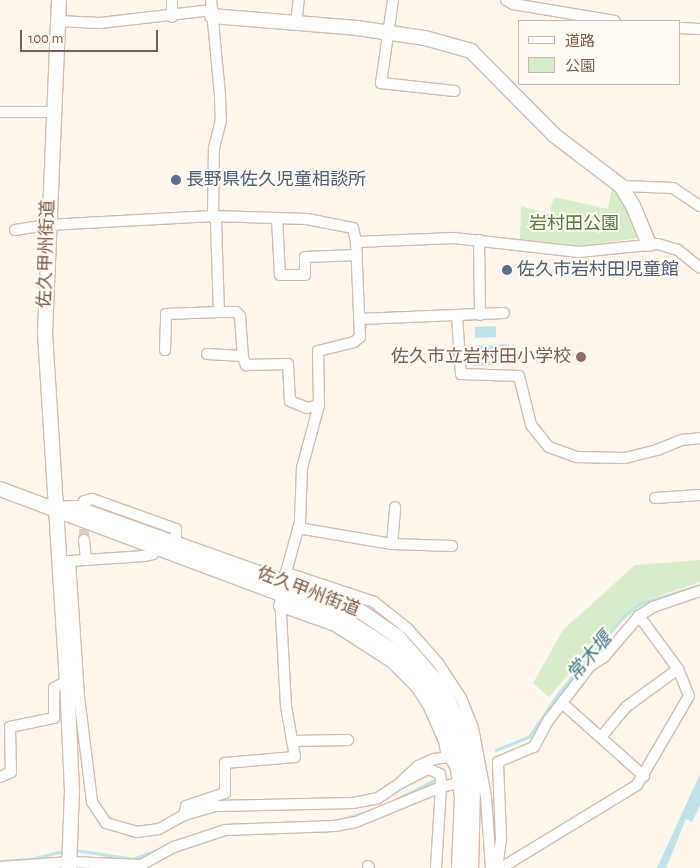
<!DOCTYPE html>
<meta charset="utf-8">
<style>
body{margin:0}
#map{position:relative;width:700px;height:868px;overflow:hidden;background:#fdf6ec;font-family:"Alegreya Sans","Noto Sans JP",sans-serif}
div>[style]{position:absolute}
.green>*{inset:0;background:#d8ecc9}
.water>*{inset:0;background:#bfe3e8}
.stream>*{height:2.5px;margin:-1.25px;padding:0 1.25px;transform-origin:1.25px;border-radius:1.25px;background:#bfe3e8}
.street-tunnel>*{height:10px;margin-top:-5px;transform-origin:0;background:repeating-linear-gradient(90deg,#dcd0c4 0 10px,transparent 0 15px)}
.roads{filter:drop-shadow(1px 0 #d1beb0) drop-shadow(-1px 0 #d1beb0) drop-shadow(0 1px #d1beb0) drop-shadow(0 -1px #d1beb0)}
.street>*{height:10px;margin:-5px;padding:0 5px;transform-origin:5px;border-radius:5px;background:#fff}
.secondary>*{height:14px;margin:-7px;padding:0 7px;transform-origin:7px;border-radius:7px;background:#fff}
.dots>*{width:14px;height:14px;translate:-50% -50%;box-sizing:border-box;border:2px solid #fffaf3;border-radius:50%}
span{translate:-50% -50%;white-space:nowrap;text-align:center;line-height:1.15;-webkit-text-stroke:4px #fffaf3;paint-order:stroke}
.service-label{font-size:18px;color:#4e5e75}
.left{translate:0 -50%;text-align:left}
.park-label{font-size:18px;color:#537a41}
.street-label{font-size:18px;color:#7a5c4d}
.education-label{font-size:18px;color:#785e54}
.right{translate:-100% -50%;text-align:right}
.water-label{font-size:19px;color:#437c86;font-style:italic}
.legend{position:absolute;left:518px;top:20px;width:162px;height:65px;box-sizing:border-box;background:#fffaf3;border:1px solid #cabbb1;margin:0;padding:6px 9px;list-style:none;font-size:15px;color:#7a5c4d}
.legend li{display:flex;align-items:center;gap:10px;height:25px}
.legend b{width:25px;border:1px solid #cabbb1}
.scale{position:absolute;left:20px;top:30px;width:138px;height:22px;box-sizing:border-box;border:2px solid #7a5c4d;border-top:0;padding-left:6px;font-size:15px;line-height:18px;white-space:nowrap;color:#7a5c4d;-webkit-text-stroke:4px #fffaf3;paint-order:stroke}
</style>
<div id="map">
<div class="green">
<i style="clip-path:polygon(613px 183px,640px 236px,638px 238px,582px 246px,520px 240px,521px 206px,549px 214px,554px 197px,608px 209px)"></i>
<i style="clip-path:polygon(700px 560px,700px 582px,650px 599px,597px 641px,549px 697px,533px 683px,563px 630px,635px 565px)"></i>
</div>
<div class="water">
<i style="clip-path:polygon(496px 326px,496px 337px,475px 338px,475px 327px)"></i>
<i style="clip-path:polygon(506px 344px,507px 364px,474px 366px,473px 346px)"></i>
<i style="clip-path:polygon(700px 774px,700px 805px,692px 822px,686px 819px,666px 868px,657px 868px)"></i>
</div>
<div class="stream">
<i style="left:496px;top:750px;width:35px;rotate:-22deg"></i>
<i style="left:529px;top:737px;width:55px;rotate:-56deg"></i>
<i style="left:560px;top:691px;width:100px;rotate:-49.5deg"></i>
<i style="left:625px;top:615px;width:18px;rotate:-38deg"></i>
<i style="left:639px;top:604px;width:64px;rotate:-17.3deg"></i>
<i style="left:383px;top:806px;width:56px;rotate:-26.6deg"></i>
<i style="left:335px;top:821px;width:37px;rotate:-16deg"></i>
<i style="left:75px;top:850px;width:59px;rotate:8.8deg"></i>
<i style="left:133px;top:859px;width:88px;rotate:-20.7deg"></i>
<i style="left:0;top:861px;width:31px;rotate:-4deg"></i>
<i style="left:31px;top:859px;width:34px;rotate:-14deg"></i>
</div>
<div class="street-tunnel">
<i style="left:84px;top:514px;width:26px;rotate:90deg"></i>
</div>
<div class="roads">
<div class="street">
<i style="left:172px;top:0;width:17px;rotate:90deg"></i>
<i style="left:211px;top:0;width:96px;rotate:84.6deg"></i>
<i style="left:220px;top:96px;width:24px;rotate:88deg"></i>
<i style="left:221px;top:120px;width:30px;rotate:104deg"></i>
<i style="left:214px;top:149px;width:67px;rotate:90.9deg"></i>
<i style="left:213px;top:216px;width:7px;rotate:63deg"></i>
<i style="left:216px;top:222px;width:90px;rotate:88.1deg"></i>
<i style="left:219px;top:312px;width:17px"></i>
<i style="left:236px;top:312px;width:6px;rotate:45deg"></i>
<i style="left:240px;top:316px;width:42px;rotate:85.9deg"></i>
<i style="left:243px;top:358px;width:8px;rotate:67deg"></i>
<i style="left:246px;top:365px;width:42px;rotate:-1.4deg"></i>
<i style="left:288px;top:364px;width:37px;rotate:87deg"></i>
<i style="left:290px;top:401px;width:18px;rotate:22deg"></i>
<i style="left:307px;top:408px;width:12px;rotate:-14deg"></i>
<i style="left:393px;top:0;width:84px;rotate:98.2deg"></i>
<i style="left:381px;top:83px;width:74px;rotate:6.2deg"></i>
<i style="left:506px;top:0;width:8px;rotate:30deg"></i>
<i style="left:513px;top:4px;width:103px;rotate:9.5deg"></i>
<i style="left:58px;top:21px;width:42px;rotate:2.7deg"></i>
<i style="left:100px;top:23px;width:113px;rotate:-6.6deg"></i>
<i style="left:296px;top:23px;width:23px;rotate:-83deg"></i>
<i style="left:679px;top:28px;width:21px;rotate:3deg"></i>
<i style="left:0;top:112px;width:54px"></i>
<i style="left:621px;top:186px;width:52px;rotate:2.2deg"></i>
<i style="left:673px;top:188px;width:32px;rotate:34deg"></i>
<i style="left:277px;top:218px;width:57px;rotate:87deg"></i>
<i style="left:280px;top:275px;width:25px"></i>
<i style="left:305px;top:275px;width:18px;rotate:-90deg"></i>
<i style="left:305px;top:257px;width:52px;rotate:-2.2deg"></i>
<i style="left:15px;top:230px;width:33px;rotate:-9deg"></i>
<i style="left:48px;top:225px;width:165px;rotate:-3.1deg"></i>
<i style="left:213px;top:216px;width:94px;rotate:1.8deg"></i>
<i style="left:307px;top:219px;width:47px;rotate:11.1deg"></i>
<i style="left:353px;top:228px;width:14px;rotate:78deg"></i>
<i style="left:356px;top:242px;width:98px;rotate:-2.3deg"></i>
<i style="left:454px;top:238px;width:126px;rotate:6.4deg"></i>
<i style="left:579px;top:252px;width:79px;rotate:-5.8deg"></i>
<i style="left:658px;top:244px;width:21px;rotate:17deg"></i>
<i style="left:678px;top:250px;width:28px;rotate:39deg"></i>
<i style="left:479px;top:240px;width:75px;rotate:89.2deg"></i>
<i style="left:457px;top:316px;width:58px;rotate:86.1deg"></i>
<i style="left:461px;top:374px;width:58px;rotate:2deg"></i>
<i style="left:519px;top:376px;width:50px;rotate:76.2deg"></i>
<i style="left:531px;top:425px;width:28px;rotate:51deg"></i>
<i style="left:549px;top:447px;width:30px;rotate:20deg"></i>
<i style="left:577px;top:457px;width:48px;rotate:1.2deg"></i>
<i style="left:625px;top:458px;width:33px;rotate:-14deg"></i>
<i style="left:657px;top:450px;width:27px;rotate:-22deg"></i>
<i style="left:682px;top:440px;width:18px;rotate:-6deg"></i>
<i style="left:359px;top:319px;width:145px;rotate:-2.4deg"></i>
<i style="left:165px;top:350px;width:36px;rotate:-88deg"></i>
<i style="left:166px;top:314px;width:53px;rotate:-2.2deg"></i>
<i style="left:207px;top:354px;width:36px;rotate:3deg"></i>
<i style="left:655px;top:498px;width:45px;rotate:-3.8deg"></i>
<i style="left:84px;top:501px;width:8px;rotate:-14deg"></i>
<i style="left:92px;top:499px;width:89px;rotate:19.7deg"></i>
<i style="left:176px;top:529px;width:14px;rotate:90deg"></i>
<i style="left:298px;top:528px;width:95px;rotate:9.7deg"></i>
<i style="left:392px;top:544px;width:60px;rotate:1.9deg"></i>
<i style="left:84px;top:540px;width:20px;rotate:84deg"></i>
<i style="left:392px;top:544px;width:37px;rotate:-85deg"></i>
<i style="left:61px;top:561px;width:9px"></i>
<i style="left:70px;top:561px;width:136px;rotate:86.2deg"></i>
<i style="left:79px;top:697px;width:106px;rotate:82.9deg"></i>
<i style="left:92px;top:802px;width:25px;rotate:56deg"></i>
<i style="left:106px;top:823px;width:32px;rotate:16deg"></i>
<i style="left:137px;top:832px;width:22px;rotate:-8deg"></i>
<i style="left:159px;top:829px;width:29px;rotate:-29deg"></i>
<i style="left:184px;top:815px;width:9px;rotate:-77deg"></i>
<i style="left:186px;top:806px;width:41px;rotate:-18.4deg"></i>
<i style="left:225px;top:793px;width:30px;rotate:-90deg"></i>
<i style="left:225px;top:763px;width:70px;rotate:-4.9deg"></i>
<i style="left:295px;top:757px;width:52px;rotate:-100deg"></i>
<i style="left:286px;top:706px;width:112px;rotate:-93.1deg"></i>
<i style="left:280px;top:594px;width:75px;rotate:-74.5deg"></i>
<i style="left:300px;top:522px;width:54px;rotate:-87.9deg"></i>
<i style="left:302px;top:468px;width:65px;rotate:-74.9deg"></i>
<i style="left:319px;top:405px;width:54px;rotate:-91.1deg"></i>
<i style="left:318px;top:351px;width:37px;rotate:-14deg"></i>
<i style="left:354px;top:342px;width:8px;rotate:-40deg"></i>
<i style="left:360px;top:337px;width:95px;rotate:-92.4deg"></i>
<i style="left:70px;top:561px;width:75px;rotate:-3.8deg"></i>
<i style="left:145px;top:556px;width:8px;rotate:-14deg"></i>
<i style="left:153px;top:554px;width:6px;rotate:-72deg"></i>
<i style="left:287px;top:573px;width:92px;rotate:18.4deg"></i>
<i style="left:374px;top:602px;width:43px;rotate:38.5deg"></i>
<i style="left:408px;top:629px;width:45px;rotate:48.6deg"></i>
<i style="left:438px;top:663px;width:42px;rotate:56.7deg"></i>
<i style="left:461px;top:698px;width:32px;rotate:68deg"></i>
<i style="left:473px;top:728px;width:70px;rotate:79.3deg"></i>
<i style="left:486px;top:797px;width:71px;rotate:86deg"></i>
<i style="left:279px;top:606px;width:59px;rotate:19.7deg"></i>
<i style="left:335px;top:626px;width:67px;rotate:32.7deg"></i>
<i style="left:391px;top:662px;width:37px;rotate:45deg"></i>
<i style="left:417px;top:688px;width:20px;rotate:57deg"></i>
<i style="left:428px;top:705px;width:39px;rotate:66deg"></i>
<i style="left:444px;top:741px;width:15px;rotate:79deg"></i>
<i style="left:562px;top:703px;width:110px;rotate:41.7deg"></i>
<i style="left:601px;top:737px;width:39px;rotate:-50deg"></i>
<i style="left:626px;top:707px;width:64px;rotate:-36.2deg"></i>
<i style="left:292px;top:741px;width:56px;rotate:-1deg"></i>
<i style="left:0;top:777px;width:12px;rotate:-24deg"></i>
<i style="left:11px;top:772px;width:45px;rotate:-91.3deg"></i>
<i style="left:10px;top:727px;width:45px;rotate:-11.6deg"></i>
<i style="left:54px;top:718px;width:30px;rotate:-90deg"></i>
<i style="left:54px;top:688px;width:15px;rotate:-28deg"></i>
<i style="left:184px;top:815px;width:33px;rotate:-16deg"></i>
<i style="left:216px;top:806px;width:137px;rotate:-1.3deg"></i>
<i style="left:353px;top:803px;width:25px;rotate:-11deg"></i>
<i style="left:378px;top:798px;width:27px;rotate:-34deg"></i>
<i style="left:400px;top:783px;width:25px;rotate:-43deg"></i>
<i style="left:418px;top:766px;width:17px;rotate:-24deg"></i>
<i style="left:434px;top:759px;width:16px;rotate:-7deg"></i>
<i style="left:450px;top:757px;width:11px;rotate:63deg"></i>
<i style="left:368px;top:866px;width:2px;rotate:63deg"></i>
<i style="left:0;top:867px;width:70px;rotate:-4.1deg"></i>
<i style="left:70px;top:862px;width:71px;rotate:2.4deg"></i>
<i style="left:141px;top:865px;width:38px;rotate:-29deg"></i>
<i style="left:174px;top:847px;width:54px;rotate:-18.4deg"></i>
<i style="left:225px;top:830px;width:110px;rotate:-2.1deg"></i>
<i style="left:335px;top:826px;width:21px;rotate:-11deg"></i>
<i style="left:356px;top:822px;width:92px;rotate:-22.4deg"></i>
<i style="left:441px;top:787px;width:6px;rotate:-90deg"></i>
<i style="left:441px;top:781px;width:7px;rotate:-98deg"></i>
<i style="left:440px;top:774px;width:13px;rotate:-157deg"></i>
<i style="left:428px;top:769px;width:31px;rotate:153deg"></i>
<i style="left:436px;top:868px;width:81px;rotate:-86.5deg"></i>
<i style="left:441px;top:787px;width:13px;rotate:-13deg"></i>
<i style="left:497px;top:868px;width:30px;rotate:-82deg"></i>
<i style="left:501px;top:838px;width:76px;rotate:-92.3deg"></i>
<i style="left:498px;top:762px;width:39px;rotate:-23deg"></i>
<i style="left:534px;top:747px;width:30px;rotate:-62deg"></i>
<i style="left:548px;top:721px;width:69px;rotate:-52.6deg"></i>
<i style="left:590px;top:666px;width:17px;rotate:-33deg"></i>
<i style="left:604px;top:657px;width:54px;rotate:-49.5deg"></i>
<i style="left:639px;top:616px;width:17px;rotate:-33deg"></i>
<i style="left:653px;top:607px;width:50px;rotate:-18.8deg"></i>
<i style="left:501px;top:868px;width:159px;rotate:-31.4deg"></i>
<i style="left:637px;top:785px;width:103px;rotate:-59.7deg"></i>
<i style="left:689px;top:696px;width:29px;rotate:-112deg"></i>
<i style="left:678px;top:669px;width:66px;rotate:-126.3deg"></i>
</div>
<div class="secondary">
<i style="left:59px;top:0;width:333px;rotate:92.4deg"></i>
<i style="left:45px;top:333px;width:349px;rotate:86.4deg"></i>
<i style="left:67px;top:681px;width:110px;rotate:87.4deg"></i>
<i style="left:72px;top:791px;width:77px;rotate:92.2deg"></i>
<i style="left:212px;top:16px;width:145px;rotate:4.7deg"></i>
<i style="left:357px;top:28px;width:69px;rotate:8.4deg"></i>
<i style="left:425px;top:38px;width:48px;rotate:15.8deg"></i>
<i style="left:471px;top:51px;width:118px;rotate:45.3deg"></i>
<i style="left:554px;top:135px;width:84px;rotate:37.3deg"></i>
<i style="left:621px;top:186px;width:23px;rotate:59deg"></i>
<i style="left:633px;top:206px;width:41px;rotate:67.2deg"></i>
<i style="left:0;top:489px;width:362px;rotate:20.5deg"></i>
<i style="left:339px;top:616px;width:59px;rotate:32.6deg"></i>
<i style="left:389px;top:648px;width:59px;rotate:47.1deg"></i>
<i style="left:429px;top:691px;width:57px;rotate:63.9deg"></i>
<i style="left:454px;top:742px;width:56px;rotate:81.7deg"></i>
<i style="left:462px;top:797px;width:71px;rotate:92.4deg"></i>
<i style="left:58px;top:509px;width:18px;rotate:-3deg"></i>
<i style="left:76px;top:508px;width:260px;rotate:19.6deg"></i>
<i style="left:321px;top:595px;width:42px;rotate:22.3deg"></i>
<i style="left:360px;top:611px;width:46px;rotate:34.4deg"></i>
<i style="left:398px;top:637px;width:69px;rotate:49.1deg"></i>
<i style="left:443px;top:689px;width:57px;rotate:65.2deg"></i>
<i style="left:467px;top:741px;width:47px;rotate:82.7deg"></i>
<i style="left:473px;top:788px;width:80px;rotate:91.4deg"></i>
</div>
</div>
<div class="dots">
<i style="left:176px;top:180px;background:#5c6f8a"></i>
<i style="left:507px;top:270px;background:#5c6f8a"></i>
<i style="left:581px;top:357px;background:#8d6e63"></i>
</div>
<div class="service-label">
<span class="left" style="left:186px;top:180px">長野県佐久児童相談所</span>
<span class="left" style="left:517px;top:270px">佐久市岩村田児童館</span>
</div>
<div class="park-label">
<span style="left:574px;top:224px">岩村田公園</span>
</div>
<div class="street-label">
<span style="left:47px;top:254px;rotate:-88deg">佐久甲州街道</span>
<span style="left:308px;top:592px;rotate:21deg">佐久甲州街道</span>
</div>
<div class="education-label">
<span class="right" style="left:571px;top:357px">佐久市立岩村田小学校</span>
</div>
<div class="water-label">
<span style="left:590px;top:657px;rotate:-49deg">常木堰</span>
</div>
<ul class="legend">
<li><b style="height:6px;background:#fff"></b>道路</li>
<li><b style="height:14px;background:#d8ecc9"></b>公園</li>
</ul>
<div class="scale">100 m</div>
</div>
